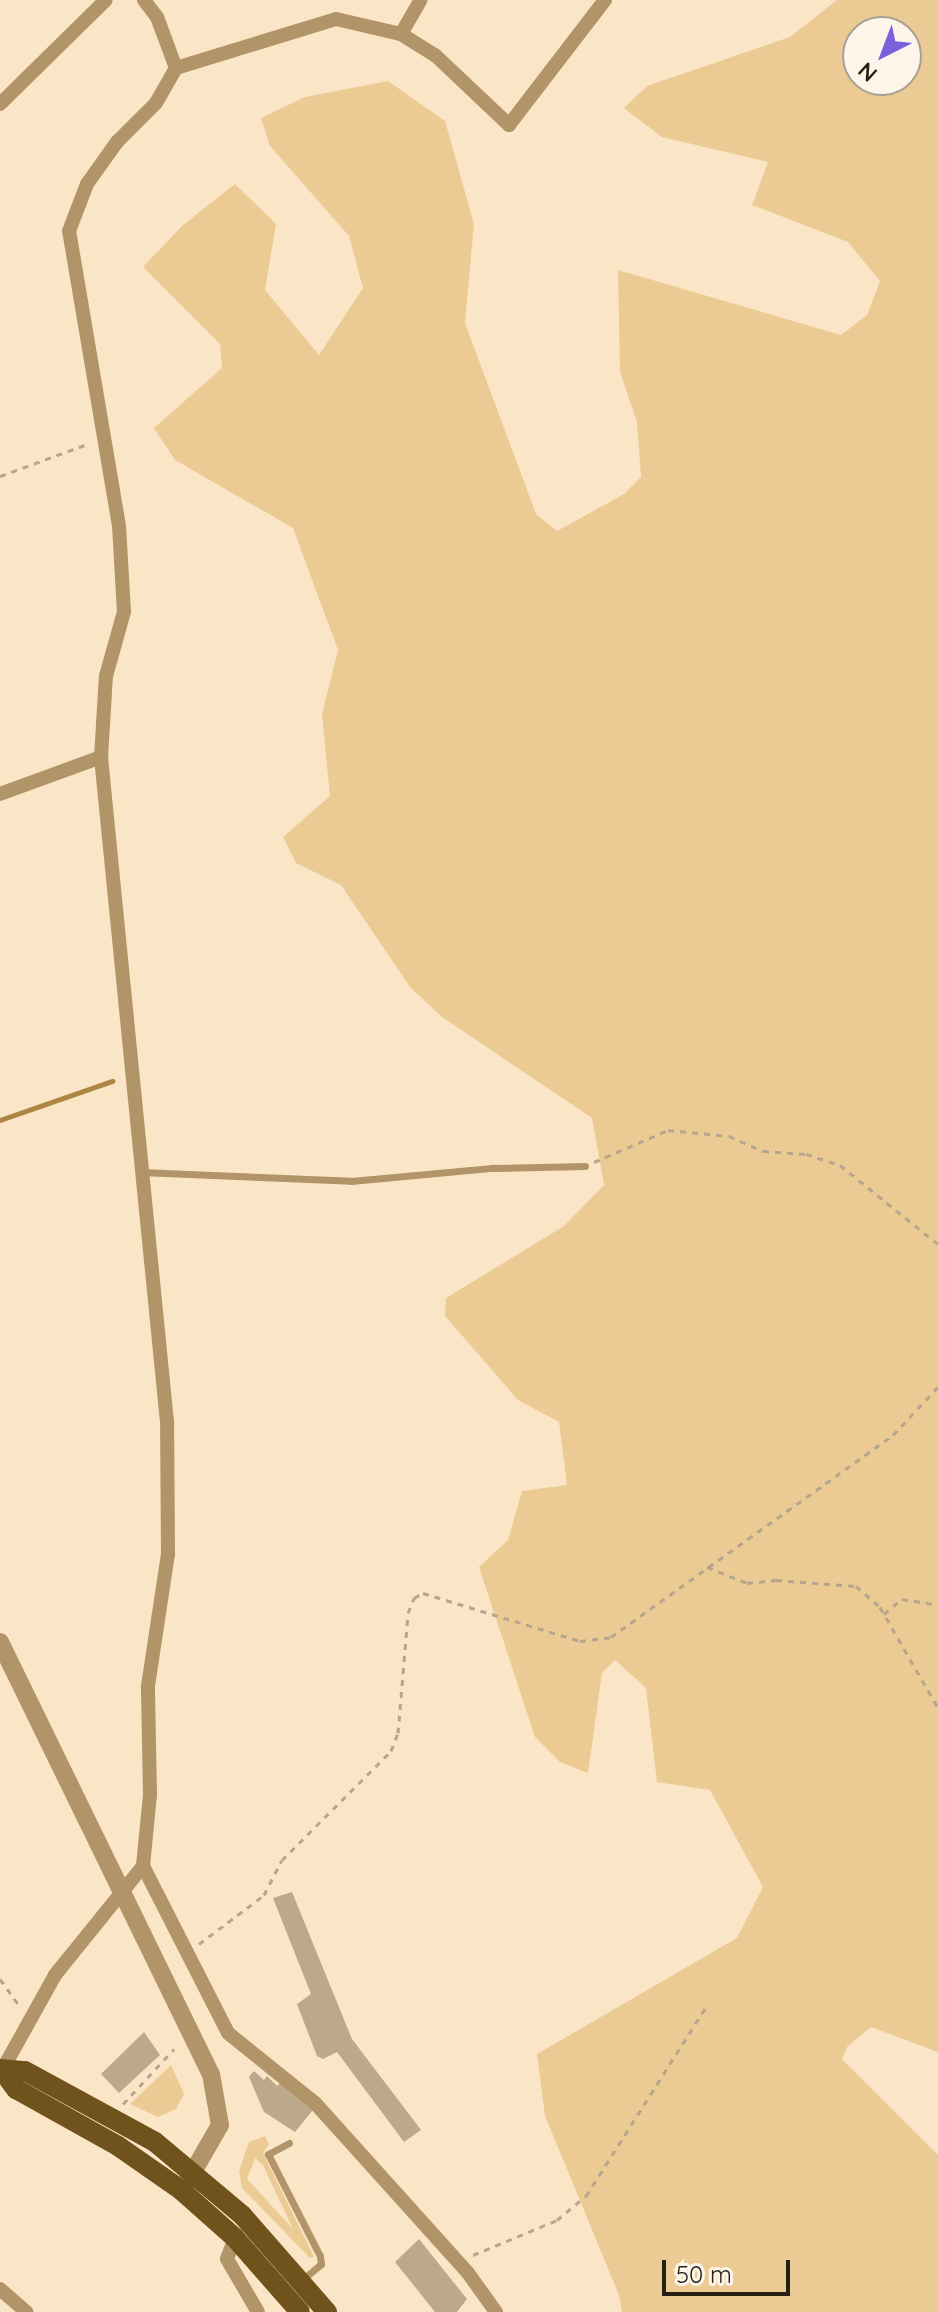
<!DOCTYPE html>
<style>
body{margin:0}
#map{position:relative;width:938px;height:2312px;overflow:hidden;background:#fae6c7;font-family:Quicksand,sans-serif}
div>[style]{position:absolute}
.green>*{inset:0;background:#ecca93}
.stream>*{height:5px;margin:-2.5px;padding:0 2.5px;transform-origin:2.5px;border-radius:2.5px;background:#ad8644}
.building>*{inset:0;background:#bca98c}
.path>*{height:3px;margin-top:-1.5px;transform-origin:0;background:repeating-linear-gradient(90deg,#b5a68d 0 6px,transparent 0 12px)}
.service>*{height:7px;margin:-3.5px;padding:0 3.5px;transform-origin:3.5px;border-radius:3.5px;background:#b19467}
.minor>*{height:14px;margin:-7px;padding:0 7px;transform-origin:7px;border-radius:7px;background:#b19467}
.tertiary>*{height:18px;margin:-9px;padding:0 9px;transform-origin:9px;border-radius:9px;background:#b19467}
.primary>*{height:20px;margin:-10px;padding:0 10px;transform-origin:10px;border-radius:10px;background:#70521c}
span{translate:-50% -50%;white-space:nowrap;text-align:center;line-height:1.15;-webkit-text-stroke:7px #fdf5e9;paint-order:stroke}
.north{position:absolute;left:842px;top:16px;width:80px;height:80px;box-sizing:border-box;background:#fdf5e9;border:2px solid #a79f93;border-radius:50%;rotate:222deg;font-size:22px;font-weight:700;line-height:32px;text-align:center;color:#261f13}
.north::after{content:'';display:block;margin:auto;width:28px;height:36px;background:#7a60db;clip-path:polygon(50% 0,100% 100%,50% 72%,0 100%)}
.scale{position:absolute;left:662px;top:2260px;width:128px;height:36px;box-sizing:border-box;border:4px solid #261f13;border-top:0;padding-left:10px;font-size:24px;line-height:28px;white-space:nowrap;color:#261f13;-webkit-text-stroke:6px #fdf5e9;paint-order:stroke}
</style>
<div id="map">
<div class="green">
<i style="clip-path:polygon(evenodd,837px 0,938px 0,938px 2052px,871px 2027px,847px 2047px,842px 2059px,938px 2155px,938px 2312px,622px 2312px,619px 2295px,545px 2116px,537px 2054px,737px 1938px,763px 1887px,710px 1790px,657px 1782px,646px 1688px,615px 1660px,602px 1673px,588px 1773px,560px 1762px,535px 1737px,479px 1567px,508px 1540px,522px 1491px,567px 1485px,559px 1422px,518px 1400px,445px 1316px,446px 1298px,564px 1226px,604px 1185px,592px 1118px,442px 1017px,410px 987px,341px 885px,296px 863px,283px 837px,330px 796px,322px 714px,338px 650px,293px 528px,175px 460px,154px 428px,222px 368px,220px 344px,143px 267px,183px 225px,235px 184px,276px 224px,265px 290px,319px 355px,363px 288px,349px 236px,270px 146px,261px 118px,305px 97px,388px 81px,445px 121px,474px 224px,465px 323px,536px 514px,557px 531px,624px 494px,641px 477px,637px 422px,620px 372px,618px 270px,841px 335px,867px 315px,880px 281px,848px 242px,752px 205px,768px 162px,662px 137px,624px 108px,647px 86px,790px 37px,837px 0,906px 32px,906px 80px,858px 80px,858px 32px,906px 32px)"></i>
<i style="clip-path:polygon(171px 2065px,184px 2094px,176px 2109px,158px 2117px,130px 2104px)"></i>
<i style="clip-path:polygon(evenodd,265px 2136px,269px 2144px,263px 2153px,314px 2257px,310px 2258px,242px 2188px,239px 2171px,249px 2142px,265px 2136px,255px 2158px,263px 2165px,293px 2229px,247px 2179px,255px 2158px)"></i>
</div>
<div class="stream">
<i style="left:0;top:1120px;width:119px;rotate:-19.2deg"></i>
</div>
<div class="building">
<i style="clip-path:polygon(292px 1892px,352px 2039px,421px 2130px,404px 2142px,337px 2052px,323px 2059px,317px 2056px,297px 2004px,311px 1994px,273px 1898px)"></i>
<i style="clip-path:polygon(144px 2032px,160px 2055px,119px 2093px,101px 2074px)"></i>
<i style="clip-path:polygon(254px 2071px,264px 2080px,267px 2076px,277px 2086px,281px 2082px,313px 2110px,295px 2132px,264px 2112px,249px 2077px)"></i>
<i style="clip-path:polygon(419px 2239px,467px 2299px,457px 2312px,435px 2312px,395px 2262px)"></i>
</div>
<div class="path">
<i style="left:0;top:476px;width:96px;rotate:-20.1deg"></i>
<i style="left:594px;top:1162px;width:81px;rotate:-23.4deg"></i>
<i style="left:668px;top:1130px;width:61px;rotate:5.6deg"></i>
<i style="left:729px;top:1136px;width:37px;rotate:24deg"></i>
<i style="left:763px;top:1151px;width:43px;rotate:4deg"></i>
<i style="left:806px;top:1154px;width:36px;rotate:18deg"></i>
<i style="left:840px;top:1165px;width:126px;rotate:38.9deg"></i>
<i style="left:707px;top:1567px;width:43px;rotate:21.8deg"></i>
<i style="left:747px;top:1583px;width:29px;rotate:-6deg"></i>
<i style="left:776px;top:1580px;width:80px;rotate:4.3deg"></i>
<i style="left:856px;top:1586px;width:32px;rotate:41deg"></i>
<i style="left:880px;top:1607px;width:116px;rotate:60.1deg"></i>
<i style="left:884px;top:1614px;width:23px;rotate:-40deg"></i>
<i style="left:902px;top:1599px;width:36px;rotate:9deg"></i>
<i style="left:199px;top:1944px;width:81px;rotate:-37deg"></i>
<i style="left:264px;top:1895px;width:39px;rotate:-63deg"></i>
<i style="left:282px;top:1860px;width:154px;rotate:-45deg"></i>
<i style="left:391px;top:1751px;width:19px;rotate:-69deg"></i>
<i style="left:398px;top:1733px;width:120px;rotate:-85.2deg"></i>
<i style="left:408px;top:1613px;width:16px;rotate:-68deg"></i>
<i style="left:414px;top:1598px;width:10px;rotate:-29deg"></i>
<i style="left:423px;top:1593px;width:164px;rotate:17deg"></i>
<i style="left:580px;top:1641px;width:31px;rotate:-7deg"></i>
<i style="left:611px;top:1637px;width:347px;rotate:-35.6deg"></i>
<i style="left:893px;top:1435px;width:66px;rotate:-46.8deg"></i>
<i style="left:0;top:1979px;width:32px;rotate:54deg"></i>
<i style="left:123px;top:2104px;width:75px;rotate:-47.2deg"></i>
<i style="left:473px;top:2255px;width:91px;rotate:-22.6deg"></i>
<i style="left:557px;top:2220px;width:38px;rotate:-40deg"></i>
<i style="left:586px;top:2196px;width:224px;rotate:-57.6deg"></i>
</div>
<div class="service">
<i style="left:140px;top:1172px;width:211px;rotate:2.4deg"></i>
<i style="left:351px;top:1181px;width:142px;rotate:-5.3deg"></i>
<i style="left:492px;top:1168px;width:93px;rotate:-1.2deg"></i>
<i style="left:289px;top:2143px;width:24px;rotate:152deg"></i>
<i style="left:268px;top:2154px;width:114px;rotate:63deg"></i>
<i style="left:320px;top:2256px;width:8px;rotate:83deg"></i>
<i style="left:321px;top:2264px;width:25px;rotate:140deg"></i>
</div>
<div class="minor">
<i style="left:144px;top:0;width:21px;rotate:53deg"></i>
<i style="left:157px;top:17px;width:54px;rotate:69.6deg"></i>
<i style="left:401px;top:34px;width:39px;rotate:-60deg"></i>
<i style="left:0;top:104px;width:148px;rotate:-44.5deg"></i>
<i style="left:0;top:794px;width:108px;rotate:-20.1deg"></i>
<i style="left:143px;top:1866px;width:187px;rotate:63deg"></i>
<i style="left:228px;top:2033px;width:112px;rotate:38.8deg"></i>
<i style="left:315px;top:2103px;width:229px;rotate:48deg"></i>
<i style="left:468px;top:2273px;width:48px;rotate:54.3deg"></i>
<i style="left:0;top:2074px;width:113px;rotate:-60.9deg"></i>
<i style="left:55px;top:1975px;width:140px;rotate:-51.1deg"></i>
<i style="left:143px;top:1866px;width:71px;rotate:-84.4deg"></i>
<i style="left:150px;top:1795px;width:109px;rotate:-91.1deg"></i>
<i style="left:148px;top:1686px;width:134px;rotate:-81.4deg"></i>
<i style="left:168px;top:1554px;width:132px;rotate:-90.4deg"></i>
<i style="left:167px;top:1422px;width:668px;rotate:-95.67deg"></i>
<i style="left:101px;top:757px;width:81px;rotate:-86.5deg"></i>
<i style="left:106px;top:676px;width:66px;rotate:-74.3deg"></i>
<i style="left:124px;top:612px;width:86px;rotate:-93.3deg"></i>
<i style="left:119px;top:526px;width:299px;rotate:-99.6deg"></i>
<i style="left:69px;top:231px;width:50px;rotate:-69deg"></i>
<i style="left:87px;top:184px;width:52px;rotate:-54.5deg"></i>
<i style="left:117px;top:142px;width:55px;rotate:-45deg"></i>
<i style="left:156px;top:103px;width:40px;rotate:-60.3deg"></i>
<i style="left:176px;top:68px;width:167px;rotate:-17deg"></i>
<i style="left:336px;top:19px;width:67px;rotate:13deg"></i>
<i style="left:401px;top:34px;width:40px;rotate:32deg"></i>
<i style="left:435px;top:55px;width:102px;rotate:43.4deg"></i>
<i style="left:509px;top:125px;width:158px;rotate:-52.5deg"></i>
<i style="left:235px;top:2238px;width:22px;rotate:111deg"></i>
<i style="left:227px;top:2259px;width:61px;rotate:59.7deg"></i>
<i style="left:0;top:2289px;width:35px;rotate:41deg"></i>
</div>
<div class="tertiary">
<i style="left:0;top:1642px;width:481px;rotate:64deg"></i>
<i style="left:211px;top:2074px;width:52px;rotate:80deg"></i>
<i style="left:220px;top:2125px;width:68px;rotate:120deg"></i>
</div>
<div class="primary">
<i style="left:0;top:2069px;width:25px;rotate:5deg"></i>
<i style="left:25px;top:2071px;width:148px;rotate:28.6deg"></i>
<i style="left:155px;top:2142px;width:114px;rotate:40deg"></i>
<i style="left:242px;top:2215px;width:129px;rotate:48.8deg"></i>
<i style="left:2px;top:2070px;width:24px;rotate:54deg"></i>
<i style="left:16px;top:2089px;width:117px;rotate:29.2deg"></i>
<i style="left:118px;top:2146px;width:77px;rotate:34.9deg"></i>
<i style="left:181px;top:2190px;width:72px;rotate:41.6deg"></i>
<i style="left:235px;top:2238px;width:98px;rotate:48.7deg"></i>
</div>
<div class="north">N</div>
<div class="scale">50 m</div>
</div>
